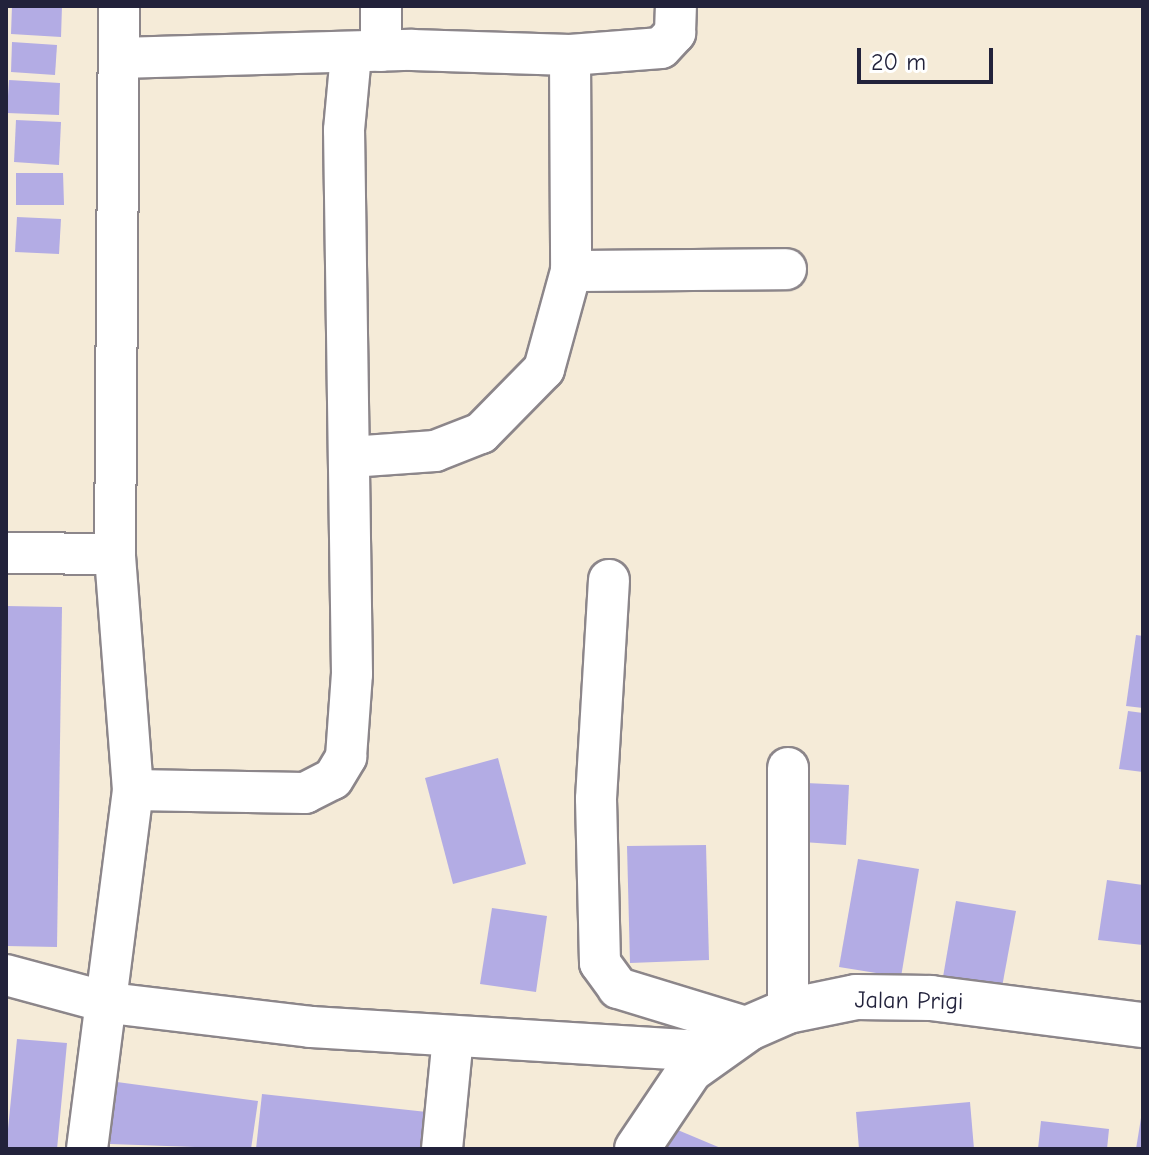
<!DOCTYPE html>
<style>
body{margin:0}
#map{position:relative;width:1149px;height:1155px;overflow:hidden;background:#f5ebd8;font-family:"Comic Neue",sans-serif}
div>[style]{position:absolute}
.building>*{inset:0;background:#b3ace4}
.roads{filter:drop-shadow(2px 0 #8c868a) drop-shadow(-2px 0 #8c868a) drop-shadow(0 2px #8c868a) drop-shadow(0 -2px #8c868a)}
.minor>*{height:40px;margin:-20px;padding:0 20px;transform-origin:20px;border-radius:20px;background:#fff}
.tertiary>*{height:44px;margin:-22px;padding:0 22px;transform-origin:22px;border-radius:22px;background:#fff}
span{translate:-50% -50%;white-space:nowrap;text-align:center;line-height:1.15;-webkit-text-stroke:6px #fff;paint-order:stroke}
.street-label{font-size:24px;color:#22223b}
.frame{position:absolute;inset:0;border:8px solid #22223b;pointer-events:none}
.scale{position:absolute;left:857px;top:48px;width:136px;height:36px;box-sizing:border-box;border:4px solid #22223b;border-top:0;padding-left:10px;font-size:24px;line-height:28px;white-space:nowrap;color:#22223b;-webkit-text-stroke:6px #fff;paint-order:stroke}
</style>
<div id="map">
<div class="building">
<i style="clip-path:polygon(12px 6px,62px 6px,61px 37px,11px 34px)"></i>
<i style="clip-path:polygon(12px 42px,57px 45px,55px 75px,11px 72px)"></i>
<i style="clip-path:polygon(9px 80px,60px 83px,59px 115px,7px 113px)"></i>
<i style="clip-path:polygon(16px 120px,61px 122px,59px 165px,14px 162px)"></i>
<i style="clip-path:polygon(16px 173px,63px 173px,64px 205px,16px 205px)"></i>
<i style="clip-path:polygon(17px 217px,61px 219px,59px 254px,15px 252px)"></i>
<i style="clip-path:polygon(6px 606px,62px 607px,57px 947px,6px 946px)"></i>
<i style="clip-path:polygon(1136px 635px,1143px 636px,1143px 708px,1126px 706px)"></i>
<i style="clip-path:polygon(1128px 711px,1143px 713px,1143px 772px,1119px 769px)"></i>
<i style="clip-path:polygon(498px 758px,526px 864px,453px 884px,425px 778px)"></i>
<i style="clip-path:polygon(806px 783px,849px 785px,846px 845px,803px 842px)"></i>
<i style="clip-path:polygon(706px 845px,709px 960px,630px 963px,627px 846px)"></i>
<i style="clip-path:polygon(858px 859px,919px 869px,901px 977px,839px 967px)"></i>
<i style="clip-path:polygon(1107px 880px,1143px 885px,1143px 945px,1098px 940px)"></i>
<i style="clip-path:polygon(956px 901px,1016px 911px,1002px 987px,943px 977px)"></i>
<i style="clip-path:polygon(492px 908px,547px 916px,536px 992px,480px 984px)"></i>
<i style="clip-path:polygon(17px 1039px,67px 1043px,57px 1149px,6px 1149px)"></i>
<i style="clip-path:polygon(117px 1082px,258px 1101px,251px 1149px,110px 1144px)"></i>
<i style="clip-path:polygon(262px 1094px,436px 1113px,432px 1149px,256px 1149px)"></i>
<i style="clip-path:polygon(970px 1102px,974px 1149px,859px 1149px,856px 1112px)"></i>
<i style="clip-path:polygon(1141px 1118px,1143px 1149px,1136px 1149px)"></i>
<i style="clip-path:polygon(1041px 1121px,1109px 1129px,1107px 1149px,1038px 1149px)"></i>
<i style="clip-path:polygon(673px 1128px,723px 1149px,664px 1149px)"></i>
</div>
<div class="roads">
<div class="minor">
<i style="left:381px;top:6px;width:45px;rotate:90deg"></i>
<i style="left:570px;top:55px;width:91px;rotate:-4.4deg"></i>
<i style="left:661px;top:48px;width:21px;rotate:-47deg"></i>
<i style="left:675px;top:33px;width:27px;rotate:-88deg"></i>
<i style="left:119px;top:58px;width:293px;rotate:-1.6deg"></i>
<i style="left:412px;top:50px;width:158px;rotate:1.8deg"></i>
<i style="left:570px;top:55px;width:216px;rotate:89.7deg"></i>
<i style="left:571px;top:271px;width:102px;rotate:105.4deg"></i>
<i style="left:544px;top:369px;width:90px;rotate:134.5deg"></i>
<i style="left:481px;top:433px;width:49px;rotate:158.6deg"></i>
<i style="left:435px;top:451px;width:85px;rotate:176deg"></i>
<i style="left:571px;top:271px;width:215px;rotate:-0.5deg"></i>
<i style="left:6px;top:553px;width:109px;rotate:0.5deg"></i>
<i style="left:609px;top:580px;width:219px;rotate:93.4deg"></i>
<i style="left:596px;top:799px;width:164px;rotate:88.6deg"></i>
<i style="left:600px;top:963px;width:31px;rotate:54deg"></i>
<i style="left:618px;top:988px;width:137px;rotate:17deg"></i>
<i style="left:133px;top:790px;width:172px;rotate:1deg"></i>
<i style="left:305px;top:793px;width:31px;rotate:-27deg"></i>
<i style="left:333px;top:779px;width:26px;rotate:-59deg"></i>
<i style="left:346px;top:757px;width:83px;rotate:-85.9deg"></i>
<i style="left:352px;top:674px;width:544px;rotate:-90.84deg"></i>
<i style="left:344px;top:130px;width:76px;rotate:-84.7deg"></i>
<i style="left:6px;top:975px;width:108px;rotate:15.1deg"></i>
<i style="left:110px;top:1003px;width:202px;rotate:6.8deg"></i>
<i style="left:311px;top:1027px;width:404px;rotate:3.5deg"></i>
<i style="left:788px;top:1011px;width:243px;rotate:-90deg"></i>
<i style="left:87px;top:1149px;width:362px;rotate:-82.7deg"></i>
<i style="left:133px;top:790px;width:237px;rotate:-94.4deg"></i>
<i style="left:115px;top:554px;width:548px;rotate:-89.58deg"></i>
<i style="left:442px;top:1149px;width:113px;rotate:-84.4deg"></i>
</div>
<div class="tertiary">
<i style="left:637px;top:1149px;width:95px;rotate:-56.1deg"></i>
<i style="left:690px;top:1070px;width:72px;rotate:-35.4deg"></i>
<i style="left:749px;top:1028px;width:43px;rotate:-23.6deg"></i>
<i style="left:788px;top:1011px;width:69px;rotate:-11.6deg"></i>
<i style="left:856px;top:997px;width:75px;rotate:0.8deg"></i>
<i style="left:931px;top:998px;width:214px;rotate:7.3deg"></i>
</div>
</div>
<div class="street-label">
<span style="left:909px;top:1001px;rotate:1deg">Jalan Prigi</span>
</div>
<div class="frame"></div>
<div class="scale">20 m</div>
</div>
